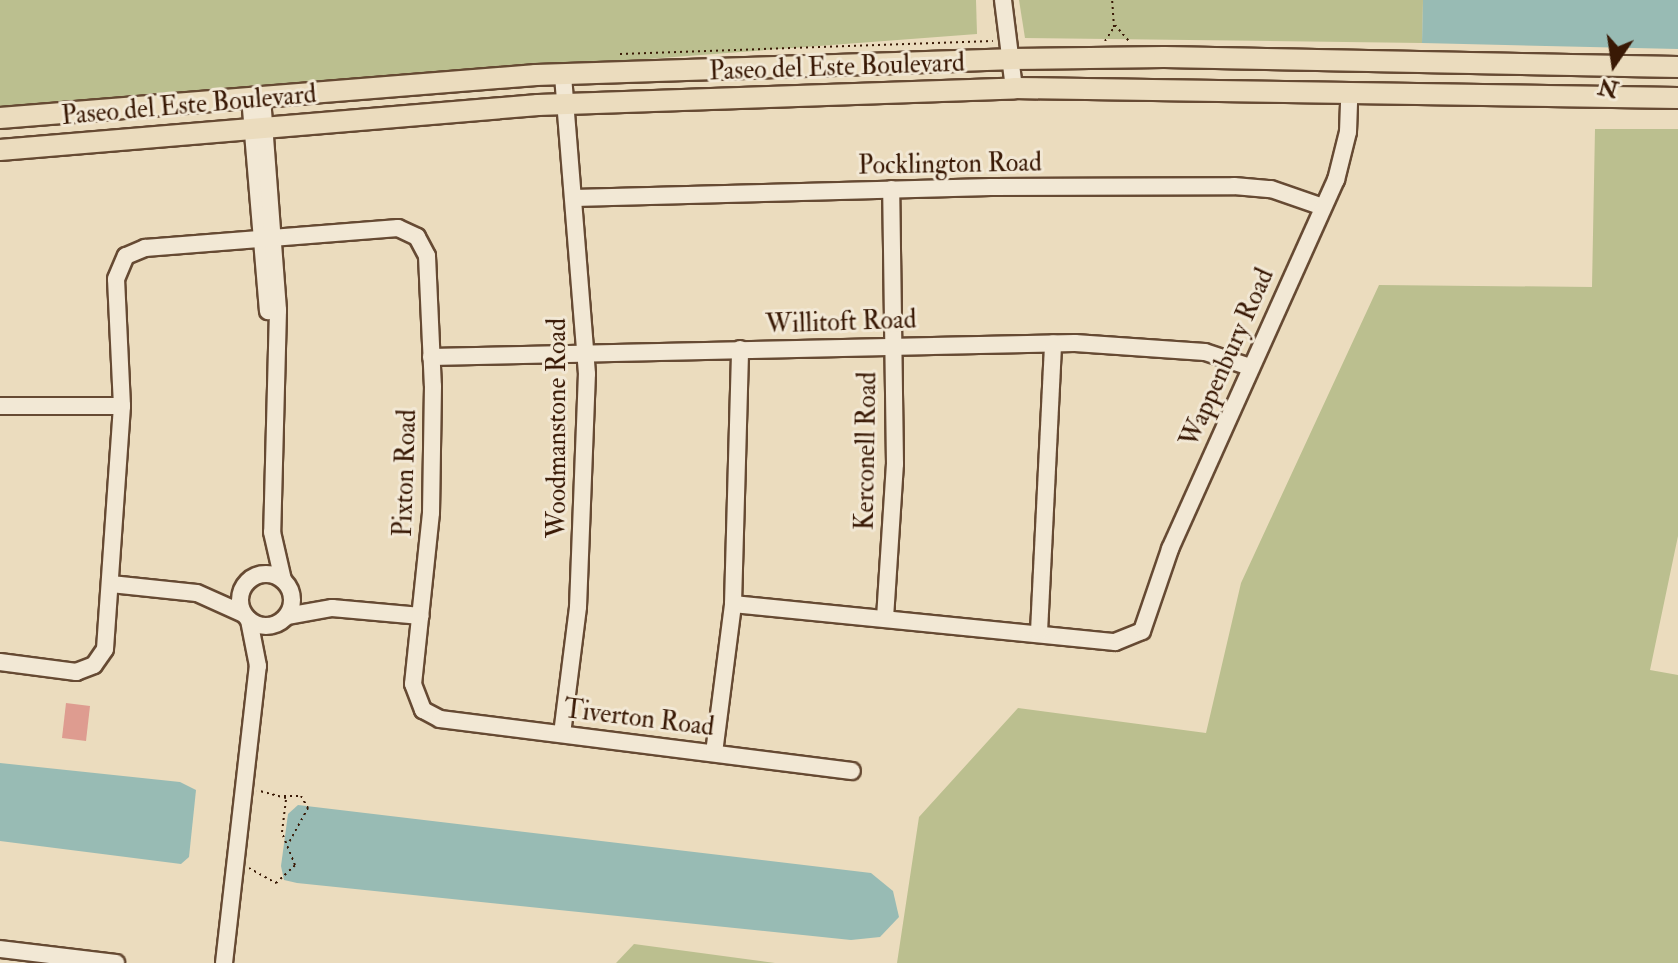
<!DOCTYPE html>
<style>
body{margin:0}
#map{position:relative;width:1678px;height:963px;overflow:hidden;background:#ebdcbe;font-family:"IM FELL Double Pica",serif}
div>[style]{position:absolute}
.green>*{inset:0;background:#bbbf8f}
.water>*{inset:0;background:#98bbb4}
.building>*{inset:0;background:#de9c90}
.path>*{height:2px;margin-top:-1px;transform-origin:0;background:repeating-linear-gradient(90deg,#391905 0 2px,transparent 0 6px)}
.roads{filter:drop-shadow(2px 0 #664a33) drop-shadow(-2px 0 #664a33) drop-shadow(0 2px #664a33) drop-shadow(0 -2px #664a33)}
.minor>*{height:16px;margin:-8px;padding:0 8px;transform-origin:8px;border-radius:8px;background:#f2e8d5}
.minor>.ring{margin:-8px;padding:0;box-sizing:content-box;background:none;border:16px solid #f2e8d5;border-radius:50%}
.major>*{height:20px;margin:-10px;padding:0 10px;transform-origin:10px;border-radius:10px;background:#ebdcbe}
span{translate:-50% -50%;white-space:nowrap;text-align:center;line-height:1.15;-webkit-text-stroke:6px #f2e8d5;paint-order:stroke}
.street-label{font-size:26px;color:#391905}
.north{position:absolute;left:1574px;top:24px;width:80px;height:80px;-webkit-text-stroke:6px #f2e8d5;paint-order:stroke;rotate:193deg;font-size:22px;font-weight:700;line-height:32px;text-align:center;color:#391905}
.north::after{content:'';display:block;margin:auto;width:28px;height:36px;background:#391905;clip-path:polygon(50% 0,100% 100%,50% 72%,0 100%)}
</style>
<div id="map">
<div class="green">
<i style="clip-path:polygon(0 0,976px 0,977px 34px,0 108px)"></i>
<i style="clip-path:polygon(1019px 0,1423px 0,1422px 43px,1025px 38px)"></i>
<i style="clip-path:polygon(1595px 129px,1678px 129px,1678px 536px,1650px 670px,1678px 675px,1678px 963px,897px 963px,919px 817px,1018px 708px,1206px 733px,1241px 583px,1379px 285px,1592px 287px)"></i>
<i style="clip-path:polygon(634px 944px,775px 963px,616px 963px)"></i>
</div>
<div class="water">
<i style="clip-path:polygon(1423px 0,1678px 0,1678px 49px,1422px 43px)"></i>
<i style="clip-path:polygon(0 763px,180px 782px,196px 790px,189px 857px,181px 864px,0 841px)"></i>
<i style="clip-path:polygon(298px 805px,871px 873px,893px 891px,899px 917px,880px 937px,851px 940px,297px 883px,284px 880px,281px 866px,288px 814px)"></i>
</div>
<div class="building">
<i style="clip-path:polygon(66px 703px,90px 706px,86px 741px,62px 738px)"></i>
</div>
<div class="path">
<i style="left:1115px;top:25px;width:21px;rotate:49deg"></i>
<i style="left:1105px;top:41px;width:17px;rotate:-57deg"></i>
<i style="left:1114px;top:27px;width:27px;rotate:-94deg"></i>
<i style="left:620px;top:54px;width:373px;rotate:-2deg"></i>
<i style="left:284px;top:796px;width:17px"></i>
<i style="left:301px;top:796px;width:14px;rotate:60deg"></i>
<i style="left:308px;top:808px;width:39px;rotate:119deg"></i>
<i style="left:249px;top:868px;width:31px;rotate:29deg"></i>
<i style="left:276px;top:883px;width:26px;rotate:-43deg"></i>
<i style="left:295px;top:865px;width:35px;rotate:-112deg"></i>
<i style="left:282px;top:832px;width:34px;rotate:-83deg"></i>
<i style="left:286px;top:798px;width:30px;rotate:-165deg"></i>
</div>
<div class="roads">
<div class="minor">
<i style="left:1003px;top:0;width:89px;rotate:82.9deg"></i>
<i style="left:250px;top:97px;width:215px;rotate:85.2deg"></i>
<i style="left:262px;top:97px;width:214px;rotate:85.7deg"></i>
<i style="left:278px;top:310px;width:222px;rotate:91.5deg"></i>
<i style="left:272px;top:532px;width:49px;rotate:77.1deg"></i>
<i style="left:574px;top:198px;width:417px;rotate:-1.5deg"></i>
<i style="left:991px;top:187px;width:243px;rotate:-0.2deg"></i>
<i style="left:1234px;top:186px;width:37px;rotate:5deg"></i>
<i style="left:1271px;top:189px;width:55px;rotate:19.1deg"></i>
<i style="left:431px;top:357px;width:644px;rotate:-1.25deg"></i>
<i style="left:1075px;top:343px;width:130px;rotate:4deg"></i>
<i style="left:1205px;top:352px;width:47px;rotate:18.4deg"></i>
<i style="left:0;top:406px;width:122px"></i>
<i class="ring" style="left:240px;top:574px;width:36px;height:36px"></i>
<i style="left:111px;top:584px;width:86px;rotate:6deg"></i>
<i style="left:197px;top:593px;width:51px;rotate:24.1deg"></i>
<i style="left:733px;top:604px;width:384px;rotate:5.7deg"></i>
<i style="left:1115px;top:642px;width:29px;rotate:-22deg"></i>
<i style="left:1142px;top:631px;width:87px;rotate:-71.1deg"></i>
<i style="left:1170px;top:549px;width:405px;rotate:-65.8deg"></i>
<i style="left:1336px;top:180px;width:49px;rotate:-76deg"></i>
<i style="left:1348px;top:132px;width:38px;rotate:-88deg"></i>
<i style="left:287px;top:616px;width:46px;rotate:-10.1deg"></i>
<i style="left:332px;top:608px;width:89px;rotate:5.1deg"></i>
<i style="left:885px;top:618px;width:154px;rotate:-86.3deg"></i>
<i style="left:895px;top:464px;width:275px;rotate:-90.8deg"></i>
<i style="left:1039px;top:632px;width:289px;rotate:-87.2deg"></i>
<i style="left:0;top:662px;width:77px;rotate:7.5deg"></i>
<i style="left:76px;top:672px;width:19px;rotate:-21deg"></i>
<i style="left:94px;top:665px;width:19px;rotate:-55deg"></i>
<i style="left:105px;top:649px;width:244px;rotate:-86deg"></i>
<i style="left:122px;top:406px;width:127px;rotate:-92.7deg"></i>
<i style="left:116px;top:279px;width:25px;rotate:-67deg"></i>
<i style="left:126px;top:256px;width:21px;rotate:-23deg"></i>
<i style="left:145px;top:248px;width:254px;rotate:-4.5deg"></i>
<i style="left:398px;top:228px;width:21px;rotate:25deg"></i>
<i style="left:417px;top:237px;width:21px;rotate:62deg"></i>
<i style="left:427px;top:256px;width:130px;rotate:87.4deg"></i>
<i style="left:433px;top:386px;width:127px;rotate:90.9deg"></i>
<i style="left:431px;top:513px;width:172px;rotate:96deg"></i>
<i style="left:413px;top:684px;width:28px;rotate:69deg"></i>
<i style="left:423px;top:710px;width:19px;rotate:28deg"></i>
<i style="left:440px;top:719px;width:415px;rotate:7.2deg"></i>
<i style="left:562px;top:734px;width:128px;rotate:-82.8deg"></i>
<i style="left:578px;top:607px;width:233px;rotate:-87.8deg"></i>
<i style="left:587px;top:374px;width:301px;rotate:-94.6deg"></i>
<i style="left:714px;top:753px;width:150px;rotate:-82.7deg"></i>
<i style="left:733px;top:604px;width:255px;rotate:-88.4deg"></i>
<i style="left:0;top:949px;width:117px;rotate:6.9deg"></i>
<i style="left:224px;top:963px;width:299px;rotate:-83.5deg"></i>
<i style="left:258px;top:666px;width:47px;rotate:-101.1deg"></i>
</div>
<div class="major">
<i style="left:0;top:118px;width:538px;rotate:-4.59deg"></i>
<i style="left:536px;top:75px;width:473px;rotate:-1.9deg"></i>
<i style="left:1009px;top:59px;width:155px;rotate:-0.7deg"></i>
<i style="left:1164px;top:57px;width:514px;rotate:1.11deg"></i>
<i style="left:0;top:150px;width:540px;rotate:-4.78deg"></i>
<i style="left:538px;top:105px;width:476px;rotate:-2deg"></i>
<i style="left:1014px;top:88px;width:664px;rotate:0.86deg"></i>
</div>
</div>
<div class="street-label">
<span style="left:837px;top:68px;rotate:-2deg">Paseo del Este Boulevard</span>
<span style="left:189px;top:106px;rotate:-5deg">Paseo del Este Boulevard</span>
<span style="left:950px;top:165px;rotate:-1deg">Pocklington Road</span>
<span style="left:841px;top:323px;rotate:-2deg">Willitoft Road</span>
<span style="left:1228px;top:358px;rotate:-66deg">Wappenbury Road</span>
<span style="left:558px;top:428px;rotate:-90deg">Woodmanstone Road</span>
<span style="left:867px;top:451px;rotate:-89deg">Kerconell Road</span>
<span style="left:406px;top:473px;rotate:-88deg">Pixton Road</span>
<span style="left:639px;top:719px;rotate:7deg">Tiverton Road</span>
</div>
<div class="north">N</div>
</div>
